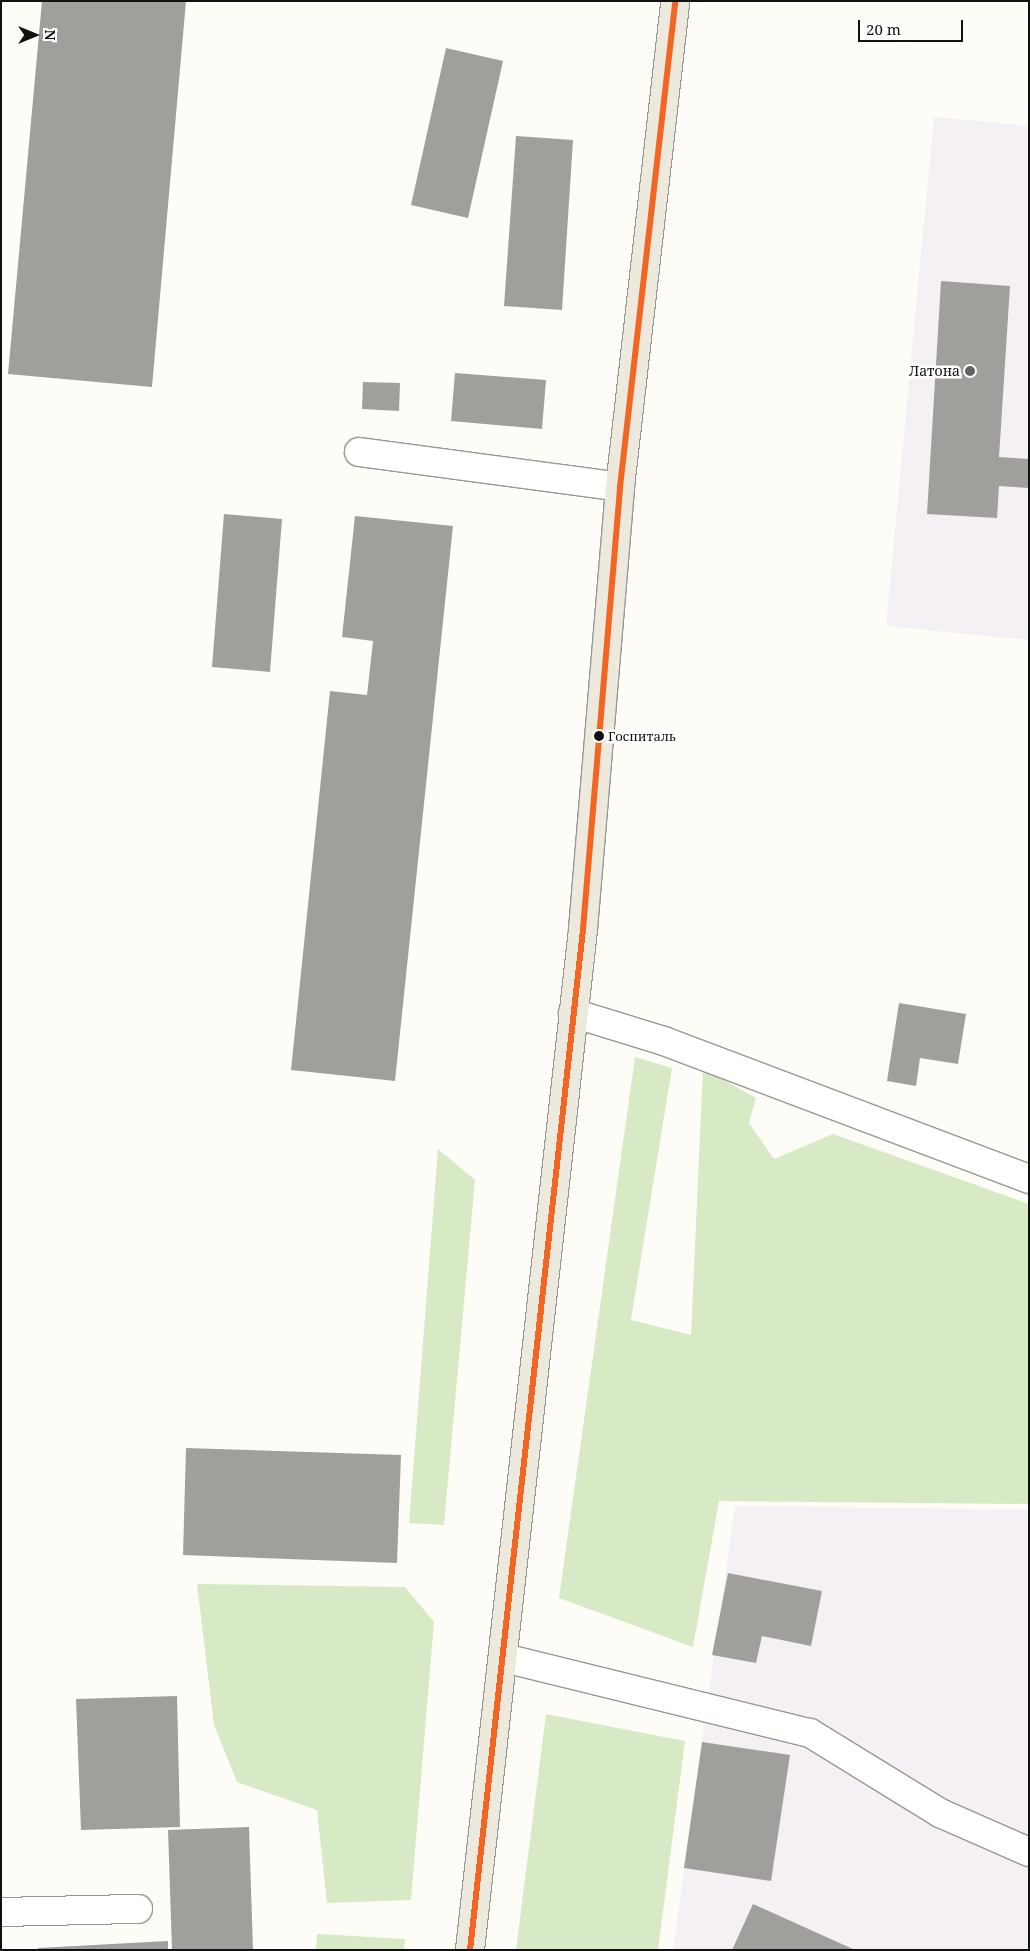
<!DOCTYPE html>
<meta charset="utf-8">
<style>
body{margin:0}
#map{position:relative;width:1030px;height:1951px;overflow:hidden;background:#fdfcf7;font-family:"Noto Serif",serif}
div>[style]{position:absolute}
.industrial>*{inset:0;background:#f5f0f3}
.forest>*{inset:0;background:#d8eac5}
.building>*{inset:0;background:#a19f9c}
.roads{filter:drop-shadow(1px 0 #979795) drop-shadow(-1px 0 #979795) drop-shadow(0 1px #979795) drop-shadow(0 -1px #979795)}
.minor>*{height:28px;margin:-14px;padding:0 14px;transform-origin:14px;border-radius:14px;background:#fffffe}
.major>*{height:28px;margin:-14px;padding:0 14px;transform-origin:14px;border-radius:14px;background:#ede9dc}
.bus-1>*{height:6px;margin:-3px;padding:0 3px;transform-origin:3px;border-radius:3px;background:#f26522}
.dots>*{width:14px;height:14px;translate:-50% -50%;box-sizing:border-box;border:2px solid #fff;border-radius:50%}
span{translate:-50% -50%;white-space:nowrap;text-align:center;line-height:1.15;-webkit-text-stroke:5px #fff;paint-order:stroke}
.bus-label{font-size:13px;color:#111}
.left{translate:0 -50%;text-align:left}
.poi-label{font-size:14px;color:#111}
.right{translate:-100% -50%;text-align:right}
.frame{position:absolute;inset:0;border:2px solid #111;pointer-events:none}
.north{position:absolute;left:10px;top:10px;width:50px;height:50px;-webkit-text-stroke:4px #fff;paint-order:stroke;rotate:90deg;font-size:14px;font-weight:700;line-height:20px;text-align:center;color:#111}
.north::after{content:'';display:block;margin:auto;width:18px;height:22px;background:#111;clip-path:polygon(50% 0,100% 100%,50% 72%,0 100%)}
.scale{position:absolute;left:858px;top:20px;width:105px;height:22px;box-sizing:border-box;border:2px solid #111;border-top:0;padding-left:6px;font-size:15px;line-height:18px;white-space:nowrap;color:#111;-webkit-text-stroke:4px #fff;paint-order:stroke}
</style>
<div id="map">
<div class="industrial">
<i style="clip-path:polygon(934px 117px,1029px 126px,1029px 640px,886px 626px)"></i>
<i style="clip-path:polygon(735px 1506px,1029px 1510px,1029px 1950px,673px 1950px)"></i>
</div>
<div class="forest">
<i style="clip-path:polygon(635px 1057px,672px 1068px,631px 1320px,691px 1335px,703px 1068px,756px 1098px,749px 1123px,774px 1159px,833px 1134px,1029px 1204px,1029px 1504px,719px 1501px,693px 1647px,559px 1598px)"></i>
<i style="clip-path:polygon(438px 1149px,475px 1180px,444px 1525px,409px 1523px)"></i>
<i style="clip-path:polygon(197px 1584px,405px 1587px,434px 1622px,411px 1900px,327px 1903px,317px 1810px,237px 1782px,214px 1725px)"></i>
<i style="clip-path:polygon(546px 1714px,685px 1741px,658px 1950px,516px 1950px)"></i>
<i style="clip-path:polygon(317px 1934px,405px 1939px,404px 1950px,316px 1950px)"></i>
</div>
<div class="building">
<i style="clip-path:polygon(42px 1px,186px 1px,152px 387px,8px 374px)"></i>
<i style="clip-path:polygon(446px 48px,503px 61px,468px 218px,411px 205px)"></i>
<i style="clip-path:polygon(516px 136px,573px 140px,562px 310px,504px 306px)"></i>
<i style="clip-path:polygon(941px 281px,1010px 286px,999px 457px,1029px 459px,1029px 488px,999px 486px,997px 518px,927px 514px)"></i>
<i style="clip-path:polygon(455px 373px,546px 380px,542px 429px,451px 421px)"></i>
<i style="clip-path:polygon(363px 382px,400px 383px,399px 411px,362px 409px)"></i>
<i style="clip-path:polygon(224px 514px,282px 519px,270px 672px,212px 667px)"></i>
<i style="clip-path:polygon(355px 516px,453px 526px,395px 1081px,291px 1070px,330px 691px,367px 695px,373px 641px,342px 637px)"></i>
<i style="clip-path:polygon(899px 1003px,966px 1014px,958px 1064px,920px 1058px,916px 1086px,887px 1081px)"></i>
<i style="clip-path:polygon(186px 1448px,401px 1455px,397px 1563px,183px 1555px)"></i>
<i style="clip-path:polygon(728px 1573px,822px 1591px,811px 1646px,762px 1636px,756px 1663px,712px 1655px)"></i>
<i style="clip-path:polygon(177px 1696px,180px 1827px,81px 1830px,76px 1699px)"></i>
<i style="clip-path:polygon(702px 1742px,790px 1755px,771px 1881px,684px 1868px)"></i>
<i style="clip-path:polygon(249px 1827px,253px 1950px,172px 1950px,168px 1830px)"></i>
<i style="clip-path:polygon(753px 1904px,855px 1950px,732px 1950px)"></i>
<i style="clip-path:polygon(168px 1941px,168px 1950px,38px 1950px,38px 1948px)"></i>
</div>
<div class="roads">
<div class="minor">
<i style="left:359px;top:452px;width:263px;rotate:7.6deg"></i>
<i style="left:573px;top:1013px;width:95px;rotate:17.1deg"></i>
<i style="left:664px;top:1041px;width:390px;rotate:20.7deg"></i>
<i style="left:504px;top:1658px;width:315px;rotate:13.8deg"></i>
<i style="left:810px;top:1733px;width:153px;rotate:31.6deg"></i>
<i style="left:940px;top:1813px;width:97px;rotate:23.7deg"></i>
<i style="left:1px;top:1912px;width:137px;rotate:-1.3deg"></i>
</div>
<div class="major">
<i style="left:470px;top:1950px;width:1027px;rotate:-83.68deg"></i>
<i style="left:583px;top:929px;width:444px;rotate:-85.2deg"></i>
<i style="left:620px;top:487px;width:489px;rotate:-83.5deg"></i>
</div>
</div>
<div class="bus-1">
<i style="left:470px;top:1950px;width:1027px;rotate:-83.68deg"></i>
<i style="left:583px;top:929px;width:444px;rotate:-85.2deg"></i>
<i style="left:620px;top:487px;width:489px;rotate:-83.5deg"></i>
</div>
<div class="dots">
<i style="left:970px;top:371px;background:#646362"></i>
<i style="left:599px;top:736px;background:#111"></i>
</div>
<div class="bus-label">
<span class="left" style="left:608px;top:736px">Госпиталь</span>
</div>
<div class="poi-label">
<span class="right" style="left:960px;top:371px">Латона</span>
</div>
<div class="frame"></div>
<div class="north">N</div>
<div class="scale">20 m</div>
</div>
